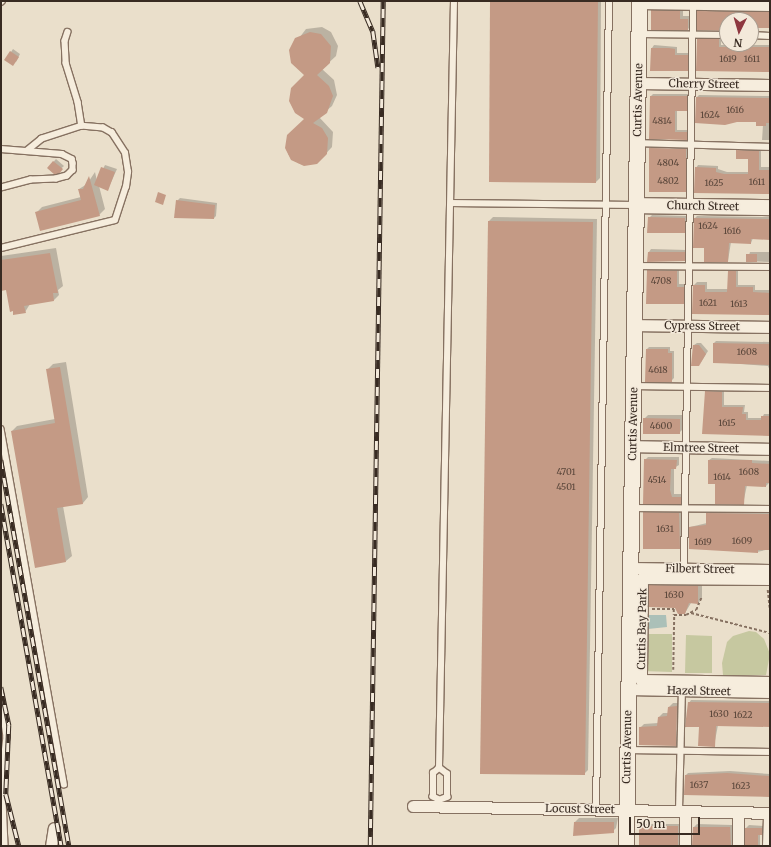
<!DOCTYPE html>
<style>
body{margin:0}
#map{position:relative;width:771px;height:847px;overflow:hidden;background:#eadfcb;font-family:Merriweather,serif}
div>[style]{position:absolute}
.green>*{inset:0;background:#c6c8a0}
.water>*{inset:0;background:#abc0b8}
.shadow>*{inset:0;background:#0003}
.building>*{inset:0;background:#c49a85}
.path>*{height:1.5px;margin-top:-0.75px;transform-origin:0;background:repeating-linear-gradient(90deg,#867161 0 3px,transparent 0 5px)}
.roads{filter:drop-shadow(1px 0 #867161) drop-shadow(-1px 0 #867161) drop-shadow(0 1px #867161) drop-shadow(0 -1px #867161)}
.lane>*{height:5.5px;margin:-2.75px;padding:0 2.75px;transform-origin:2.75px;border-radius:2.75px;background:#f6eddd}
.street>*{height:11px;margin:-5.5px;padding:0 5.5px;transform-origin:5.5px;border-radius:5.5px;background:#f6eddd}
.secondary>*{height:15px;margin:-7.5px;padding:0 7.5px;transform-origin:7.5px;border-radius:7.5px;background:#f6eddd}
.rail>*{height:4.5px;margin-top:-2.25px;transform-origin:0;background:repeating-linear-gradient(90deg,#f3e9da 0 9px,#382b22 0 18px);box-sizing:border-box;border-block:1px solid #382b22}
span{translate:-50% -50%;white-space:nowrap;text-align:center;line-height:1.15;-webkit-text-stroke:3px #f3e9da;paint-order:stroke}
.number-label{font-size:9px;color:#5b473b}
.number-label span{-webkit-text-stroke-width:0}
.street-label{font-size:11px;color:#382b22}
.frame{position:absolute;inset:0;border:2px solid #382b22;pointer-events:none}
.north{position:absolute;left:719px;top:12px;width:40px;height:40px;box-sizing:border-box;background:#f3e9da;border:1px solid #a89d90;border-radius:50%;rotate:185deg;font-size:11px;font-weight:700;line-height:16px;text-align:center;color:#382b22}
.north::after{content:'';display:block;margin:auto;width:14px;height:18px;background:#8e373f;clip-path:polygon(50% 0,100% 100%,50% 72%,0 100%)}
.scale{position:absolute;left:629px;top:817px;width:71px;height:18px;box-sizing:border-box;border:2px solid #382b22;border-top:0;padding-left:5px;font-size:12px;line-height:14px;white-space:nowrap;color:#382b22;-webkit-text-stroke:3px #f3e9da;paint-order:stroke}
</style>
<div id="map">
<div class="green">
<i style="clip-path:polygon(749px 631px,756px 632px,764px 639px,770px 654px,766px 675px,723px 675px,722px 663px,727px 642px,733px 636px)"></i>
<i style="clip-path:polygon(643px 634px,672px 634px,672px 672px,642px 671px)"></i>
<i style="clip-path:polygon(686px 635px,712px 636px,712px 673px,685px 673px)"></i>
</div>
<div class="water">
<i style="clip-path:polygon(649px 615px,666px 615px,667px 627px,648px 629px,647px 617px)"></i>
</div>
<div class="shadow">
<i style="clip-path:polygon(491px 1px,601px 1px,600px 178px,596px 182px)"></i>
<i style="clip-path:polygon(655px 7px,683px 8px,683px 16px,692px 16px,691px 26px,688px 29px,652px 11px)"></i>
<i style="clip-path:polygon(701px 9px,770px 10px,770px 27px,751px 27px,751px 20px,727px 20px,727px 30px,698px 11px)"></i>
<i style="clip-path:polygon(322px 27px,331px 32px,338px 46px,336px 56px,322px 69px,334px 80px,337px 95px,332px 106px,319px 117px,333px 132px,332px 147px,317px 163px,304px 165px,298px 163px,288px 154px,305px 119px,306px 75px,290px 50px,306px 29px)"></i>
<i style="clip-path:polygon(700px 37px,721px 37px,721px 45px,770px 45px,770px 71px,698px 39px)"></i>
<i style="clip-path:polygon(654px 45px,677px 47px,677px 53px,690px 53px,690px 68px,687px 70px,651px 70px,652px 48px)"></i>
<i style="clip-path:polygon(13px 49px,20px 54px,16px 62px,11px 52px)"></i>
<i style="clip-path:polygon(653px 94px,689px 94px,689px 108px,677px 110px,677px 130px,689px 130px,686px 139px,650px 138px,651px 96px)"></i>
<i style="clip-path:polygon(699px 95px,770px 96px,770px 140px,762px 140px,763px 125px,757px 121px,696px 122px,697px 97px)"></i>
<i style="clip-path:polygon(654px 145px,690px 146px,689px 188px,685px 191px,650px 148px)"></i>
<i style="clip-path:polygon(740px 148px,761px 149px,761px 167px,770px 167px,770px 193px,696px 168px,698px 165px,718px 166px,718px 169px,727px 172px,749px 172px,749px 158px,737px 151px)"></i>
<i style="clip-path:polygon(56px 159px,64px 166px,55px 174px,48px 168px)"></i>
<i style="clip-path:polygon(105px 165px,117px 169px,108px 189px,99px 186px,105px 209px,99px 215px,37px 212px,42px 207px,81px 197px,79px 189px,87px 184px,95px 172px,97px 181px)"></i>
<i style="clip-path:polygon(180px 198px,217px 203px,216px 216px,214px 218px,177px 201px)"></i>
<i style="clip-path:polygon(652px 215px,687px 216px,687px 230px,685px 232px,649px 218px)"></i>
<i style="clip-path:polygon(697px 216px,770px 217px,770px 239px,753px 238px,751px 243px,731px 242px,728px 261px,705px 247px,695px 218px)"></i>
<i style="clip-path:polygon(493px 217px,597px 219px,588px 770px,584px 774px,489px 221px)"></i>
<i style="clip-path:polygon(56px 248px,63px 286px,58px 290px,59px 295px,54px 300px,30px 304px,25px 312px,7px 289px,1px 290px,1px 256px)"></i>
<i style="clip-path:polygon(651px 249px,687px 250px,687px 258px,684px 260px,649px 252px)"></i>
<i style="clip-path:polygon(750px 252px,770px 252px,770px 262px,747px 261px)"></i>
<i style="clip-path:polygon(651px 268px,679px 268px,679px 284px,687px 284px,687px 300px,684px 303px,648px 271px)"></i>
<i style="clip-path:polygon(731px 269px,738px 269px,738px 285px,755px 285px,755px 290px,770px 290px,770px 314px,693px 313px,694px 285px,697px 282px,707px 282px,707px 289px,728px 289px,729px 271px)"></i>
<i style="clip-path:polygon(716px 341px,770px 342px,770px 371px,768px 366px,714px 362px,714px 343px)"></i>
<i style="clip-path:polygon(697px 343px,701px 343px,708px 351px,701px 362px,694px 345px)"></i>
<i style="clip-path:polygon(649px 347px,670px 347px,670px 351px,674px 351px,674px 378px,671px 381px,647px 349px)"></i>
<i style="clip-path:polygon(66px 362px,88px 497px,83px 503px,63px 506px,72px 556px,66px 561px,36px 567px,12px 431px,17px 426px,55px 419px,47px 370px,53px 364px)"></i>
<i style="clip-path:polygon(708px 389px,724px 389px,724px 405px,745px 405px,744px 412px,748px 412px,748px 418px,762px 418px,764px 414px,770px 414px,770px 435px,703px 433px,706px 392px)"></i>
<i style="clip-path:polygon(648px 415px,683px 415px,683px 429px,679px 433px,644px 419px)"></i>
<i style="clip-path:polygon(648px 457px,679px 457px,679px 465px,674px 468px,674px 494px,684px 494px,680px 503px,644px 503px,645px 460px)"></i>
<i style="clip-path:polygon(712px 458px,770px 461px,770px 482px,766px 486px,747px 485px,743px 504px,716px 483px,709px 460px)"></i>
<i style="clip-path:polygon(646px 510px,682px 511px,682px 546px,680px 548px,644px 513px)"></i>
<i style="clip-path:polygon(710px 511px,770px 511px,770px 549px,757px 552px,690px 527px,707px 523px)"></i>
<i style="clip-path:polygon(654px 581px,702px 583px,702px 599px,698px 603px,691px 603px,685px 613px,650px 585px)"></i>
<i style="clip-path:polygon(691px 700px,770px 701px,770px 726px,718px 725px,714px 746px,700px 726px,689px 703px)"></i>
<i style="clip-path:polygon(673px 703px,681px 703px,680px 741px,676px 745px,640px 728px,644px 724px,658px 723px,659px 717px,663px 713px,668px 713px,669px 707px)"></i>
<i style="clip-path:polygon(730px 771px,770px 774px,770px 796px,685px 794px,686px 775px,688px 773px)"></i>
<i style="clip-path:polygon(579px 818px,618px 818px,616px 828px,612px 832px,575px 822px)"></i>
<i style="clip-path:polygon(645px 824px,680px 824px,682px 846px,640px 846px,640px 830px)"></i>
<i style="clip-path:polygon(697px 824px,732px 825px,734px 846px,693px 846px,694px 827px)"></i>
<i style="clip-path:polygon(749px 825px,764px 826px,764px 832px,760px 834px,760px 846px,745px 846px,746px 828px)"></i>
</div>
<div class="building">
<i style="clip-path:polygon(490px 1px,598px 1px,596px 183px,489px 182px)"></i>
<i style="clip-path:polygon(651px 10px,680px 11px,680px 19px,688px 19px,688px 30px,651px 30px)"></i>
<i style="clip-path:polygon(697px 11px,770px 12px,770px 24px,769px 28px,751px 28px,751px 20px,727px 20px,727px 31px,697px 30px)"></i>
<i style="clip-path:polygon(310px 32px,321px 34px,331px 46px,330px 63px,317px 75px,329px 86px,333px 96px,327px 113px,313px 123px,322px 128px,328px 138px,327px 154px,317px 164px,304px 166px,291px 160px,285px 148px,287px 135px,304px 119px,295px 113px,289px 101px,291px 88px,304px 75px,291px 63px,289px 50px,295px 38px)"></i>
<i style="clip-path:polygon(697px 39px,719px 39px,719px 47px,770px 47px,770px 72px,696px 71px)"></i>
<i style="clip-path:polygon(651px 48px,669px 48px,675px 49px,675px 55px,688px 55px,688px 71px,650px 71px)"></i>
<i style="clip-path:polygon(10px 51px,19px 57px,13px 66px,4px 60px)"></i>
<i style="clip-path:polygon(650px 96px,687px 96px,687px 111px,675px 111px,675px 132px,687px 132px,687px 140px,649px 139px)"></i>
<i style="clip-path:polygon(696px 97px,770px 98px,770px 123px,766px 123px,766px 126px,756px 126px,756px 122px,737px 122px,725px 125px,695px 123px)"></i>
<i style="clip-path:polygon(649px 148px,686px 149px,686px 192px,649px 192px)"></i>
<i style="clip-path:polygon(736px 150px,759px 151px,759px 170px,770px 170px,770px 194px,694px 193px,695px 167px,716px 168px,716px 172px,724px 174px,748px 174px,748px 159px,736px 159px)"></i>
<i style="clip-path:polygon(53px 161px,63px 169px,59px 174px,55px 175px,47px 168px)"></i>
<i style="clip-path:polygon(101px 167px,115px 172px,108px 191px,94px 185px)"></i>
<i style="clip-path:polygon(89px 176px,100px 216px,40px 231px,35px 212px,81px 200px,78px 189px,83px 189px)"></i>
<i style="clip-path:polygon(158px 192px,166px 195px,163px 205px,155px 202px)"></i>
<i style="clip-path:polygon(176px 200px,215px 205px,214px 219px,174px 218px)"></i>
<i style="clip-path:polygon(648px 217px,685px 218px,685px 233px,647px 233px)"></i>
<i style="clip-path:polygon(694px 218px,770px 219px,770px 240px,751px 239px,751px 244px,729px 243px,728px 262px,704px 262px,704px 248px,693px 248px)"></i>
<i style="clip-path:polygon(488px 221px,593px 222px,585px 775px,480px 774px)"></i>
<i style="clip-path:polygon(648px 252px,685px 252px,685px 261px,647px 262px)"></i>
<i style="clip-path:polygon(50px 253px,58px 293px,53px 293px,54px 301px,24px 306px,26px 313px,13px 315px,13px 311px,10px 312px,6px 290px,1px 291px,1px 260px)"></i>
<i style="clip-path:polygon(746px 254px,757px 254px,757px 262px,746px 262px)"></i>
<i style="clip-path:polygon(647px 270px,677px 271px,677px 287px,684px 287px,684px 304px,646px 304px)"></i>
<i style="clip-path:polygon(728px 271px,736px 271px,736px 287px,753px 287px,753px 292px,770px 293px,770px 315px,692px 314px,693px 285px,705px 285px,705px 292px,727px 292px)"></i>
<i style="clip-path:polygon(713px 343px,770px 344px,770px 365px,713px 363px)"></i>
<i style="clip-path:polygon(693px 345px,699px 345px,706px 354px,699px 366px,691px 366px)"></i>
<i style="clip-path:polygon(646px 349px,668px 349px,668px 353px,672px 353px,672px 382px,645px 382px)"></i>
<i style="clip-path:polygon(60px 367px,83px 504px,57px 508px,66px 562px,35px 568px,11px 431px,55px 423px,46px 369px)"></i>
<i style="clip-path:polygon(705px 391px,722px 392px,722px 407px,743px 407px,742px 414px,746px 414px,746px 420px,761px 420px,761px 416px,770px 416px,770px 436px,702px 434px)"></i>
<i style="clip-path:polygon(643px 418px,680px 419px,680px 434px,643px 434px)"></i>
<i style="clip-path:polygon(644px 459px,677px 460px,676px 469px,671px 469px,670px 490px,672px 497px,681px 497px,681px 504px,643px 504px)"></i>
<i style="clip-path:polygon(708px 460px,752px 460px,752px 463px,770px 464px,770px 483px,766px 483px,766px 487px,745px 486px,744px 505px,715px 504px,715px 484px,708px 484px)"></i>
<i style="clip-path:polygon(643px 512px,679px 513px,680px 549px,643px 549px)"></i>
<i style="clip-path:polygon(706px 513px,770px 514px,770px 550px,758px 550px,758px 553px,689px 549px,689px 527px,706px 525px)"></i>
<i style="clip-path:polygon(649px 585px,698px 586px,698px 604px,689px 603px,685px 614px,678px 614px,675px 608px,649px 607px)"></i>
<i style="clip-path:polygon(688px 702px,770px 703px,770px 727px,716px 726px,715px 747px,698px 746px,699px 727px,685px 727px)"></i>
<i style="clip-path:polygon(677px 706px,676px 746px,639px 745px,639px 727px,657px 726px,658px 717px,667px 716px,668px 707px)"></i>
<i style="clip-path:polygon(727px 773px,769px 776px,770px 797px,684px 795px,685px 775px)"></i>
<i style="clip-path:polygon(574px 822px,614px 822px,614px 833px,573px 836px)"></i>
<i style="clip-path:polygon(641px 826px,678px 826px,678px 846px,639px 846px,639px 829px,641px 829px)"></i>
<i style="clip-path:polygon(693px 827px,730px 827px,731px 846px,692px 846px)"></i>
<i style="clip-path:polygon(745px 828px,762px 828px,762px 835px,758px 835px,758px 846px,745px 846px)"></i>
</div>
<div class="path">
<i style="left:768px;top:590px;width:18px;rotate:84deg"></i>
<i style="left:652px;top:609px;width:22px"></i>
<i style="left:674px;top:609px;width:6px;rotate:90deg"></i>
<i style="left:674px;top:615px;width:12px"></i>
<i style="left:686px;top:615px;width:11px;rotate:-27deg"></i>
<i style="left:696px;top:610px;width:13px;rotate:-67deg"></i>
<i style="left:691px;top:613px;width:81px;rotate:14.2deg"></i>
<i style="left:673px;top:670px;width:55px;rotate:-89deg"></i>
</div>
<div class="roads">
<div class="lane">
<i style="left:1px;top:2px;width:1px;rotate:-45deg"></i>
<i style="left:68px;top:32px;width:9px;rotate:108deg"></i>
<i style="left:65px;top:41px;width:22px;rotate:87deg"></i>
<i style="left:66px;top:63px;width:41px;rotate:72.9deg"></i>
<i style="left:78px;top:102px;width:24px;rotate:81deg"></i>
<i style="left:639px;top:34px;width:88px;rotate:0.7deg"></i>
<i style="left:751px;top:35px;width:19px;rotate:3deg"></i>
<i style="left:637px;top:143px;width:133px;rotate:1.7deg"></i>
<i style="left:1px;top:149px;width:61px;rotate:4.7deg"></i>
<i style="left:62px;top:154px;width:11px;rotate:27deg"></i>
<i style="left:72px;top:159px;width:4px;rotate:76deg"></i>
<i style="left:73px;top:163px;width:7px;rotate:90deg"></i>
<i style="left:73px;top:170px;width:8px;rotate:135deg"></i>
<i style="left:67px;top:176px;width:11px;rotate:165deg"></i>
<i style="left:56px;top:179px;width:25px;rotate:178deg"></i>
<i style="left:31px;top:180px;width:31px;rotate:165deg"></i>
<i style="left:452px;top:203px;width:182px;rotate:0.6deg"></i>
<i style="left:1px;top:248px;width:117px;rotate:-13.8deg"></i>
<i style="left:115px;top:220px;width:35px;rotate:-72deg"></i>
<i style="left:126px;top:187px;width:15px;rotate:-82deg"></i>
<i style="left:128px;top:172px;width:19px;rotate:-99deg"></i>
<i style="left:125px;top:153px;width:24px;rotate:-123deg"></i>
<i style="left:112px;top:133px;width:10px;rotate:-151deg"></i>
<i style="left:103px;top:128px;width:21px;rotate:-175deg"></i>
<i style="left:82px;top:126px;width:42px;rotate:162deg"></i>
<i style="left:42px;top:139px;width:19px;rotate:141deg"></i>
<i style="left:636px;top:266px;width:134px;rotate:0.4deg"></i>
<i style="left:634px;top:386px;width:136px;rotate:0.8deg"></i>
<i style="left:1px;top:429px;width:361px;rotate:79.9deg"></i>
<i style="left:632px;top:508px;width:138px;rotate:0.4deg"></i>
<i style="left:684px;top:569px;width:566px;rotate:-89.09deg"></i>
<i style="left:1px;top:695px;width:42px;rotate:81.9deg"></i>
<i style="left:7px;top:737px;width:42px;rotate:96.8deg"></i>
<i style="left:2px;top:779px;width:67px;rotate:87.4deg"></i>
<i style="left:628px;top:750px;width:142px;rotate:0.8deg"></i>
<i style="left:439px;top:800px;width:7px;rotate:-153deg"></i>
<i style="left:433px;top:797px;width:24px;rotate:-90deg"></i>
<i style="left:433px;top:773px;width:8px;rotate:-40deg"></i>
<i style="left:439px;top:768px;width:767px;rotate:-88.88deg"></i>
<i style="left:439px;top:800px;width:9px;rotate:-21deg"></i>
<i style="left:447px;top:797px;width:23px;rotate:-90deg"></i>
<i style="left:447px;top:774px;width:10px;rotate:-143deg"></i>
<i style="left:596px;top:809px;width:808px;rotate:-89.08deg"></i>
<i style="left:679px;top:811px;width:121px;rotate:-88.6deg"></i>
<i style="left:766px;top:846px;width:33px;rotate:-88deg"></i>
</div>
<div class="street">
<i style="left:639px;top:3px;width:131px;rotate:0.9deg"></i>
<i style="left:638px;top:83px;width:132px;rotate:0.9deg"></i>
<i style="left:634px;top:325px;width:136px;rotate:0.8deg"></i>
<i style="left:632px;top:446px;width:138px;rotate:1.2deg"></i>
<i style="left:630px;top:568px;width:140px;rotate:0.8deg"></i>
<i style="left:770px;top:579px;width:128px;rotate:-179.6deg"></i>
<i style="left:642px;top:578px;width:102px;rotate:90.6deg"></i>
<i style="left:641px;top:680px;width:129px;rotate:0.9deg"></i>
<i style="left:628px;top:689px;width:142px;rotate:1.2deg"></i>
<i style="left:413px;top:806px;width:357px;rotate:1.1deg"></i>
<i style="left:51px;top:846px;width:18px;rotate:-81deg"></i>
<i style="left:685px;top:846px;width:35px;rotate:-90deg"></i>
<i style="left:738px;top:846px;width:34px;rotate:-90deg"></i>
</div>
<div class="secondary">
<i style="left:637px;top:205px;width:133px;rotate:0.9deg"></i>
<i style="left:626px;top:846px;width:845px;rotate:-89.12deg"></i>
</div>
</div>
<div class="rail">
<i style="left:360px;top:1px;width:33px;rotate:67deg"></i>
<i style="left:373px;top:31px;width:37px;rotate:82deg"></i>
<i style="left:1px;top:460px;width:392px;rotate:80deg"></i>
<i style="left:1px;top:504px;width:347px;rotate:80deg"></i>
<i style="left:1px;top:687px;width:39px;rotate:78deg"></i>
<i style="left:9px;top:725px;width:69px;rotate:92.5deg"></i>
<i style="left:6px;top:794px;width:54px;rotate:76deg"></i>
<i style="left:370px;top:846px;width:845px;rotate:-89.12deg"></i>
</div>
<div class="number-label">
<span style="left:728px;top:59px">1619</span>
<span style="left:752px;top:59px">1611</span>
<span style="left:735px;top:110px">1616</span>
<span style="left:710px;top:115px">1624</span>
<span style="left:662px;top:121px">4814</span>
<span style="left:668px;top:163px">4804</span>
<span style="left:668px;top:181px">4802</span>
<span style="left:757px;top:182px">1611</span>
<span style="left:714px;top:183px">1625</span>
<span style="left:708px;top:226px">1624</span>
<span style="left:732px;top:231px">1616</span>
<span style="left:661px;top:281px">4708</span>
<span style="left:708px;top:303px">1621</span>
<span style="left:739px;top:304px">1613</span>
<span style="left:747px;top:352px">1608</span>
<span style="left:658px;top:370px">4618</span>
<span style="left:727px;top:423px">1615</span>
<span style="left:661px;top:426px">4600</span>
<span style="left:566px;top:472px">4701</span>
<span style="left:749px;top:472px">1608</span>
<span style="left:722px;top:477px">1614</span>
<span style="left:657px;top:480px">4514</span>
<span style="left:566px;top:487px">4501</span>
<span style="left:665px;top:529px">1631</span>
<span style="left:742px;top:541px">1609</span>
<span style="left:703px;top:542px">1619</span>
<span style="left:674px;top:595px">1630</span>
<span style="left:719px;top:714px">1630</span>
<span style="left:743px;top:715px">1622</span>
<span style="left:699px;top:785px">1637</span>
<span style="left:741px;top:786px">1623</span>
</div>
<div class="street-label">
<span style="left:704px;top:84px;rotate:1deg">Cherry Street</span>
<span style="left:638px;top:100px;rotate:-89deg">Curtis Avenue</span>
<span style="left:703px;top:206px;rotate:1deg">Church Street</span>
<span style="left:702px;top:326px;rotate:1deg">Cypress Street</span>
<span style="left:633px;top:424px;rotate:-89deg">Curtis Avenue</span>
<span style="left:701px;top:448px;rotate:1deg">Elmtree Street</span>
<span style="left:700px;top:569px;rotate:1deg">Filbert Street</span>
<span style="left:642px;top:629px;rotate:-89deg">Curtis Bay Park</span>
<span style="left:699px;top:691px;rotate:1deg">Hazel Street</span>
<span style="left:627px;top:747px;rotate:-89deg">Curtis Avenue</span>
<span style="left:580px;top:809px;rotate:1deg">Locust Street</span>
</div>
<div class="frame"></div>
<div class="north">N</div>
<div class="scale">50 m</div>
</div>
